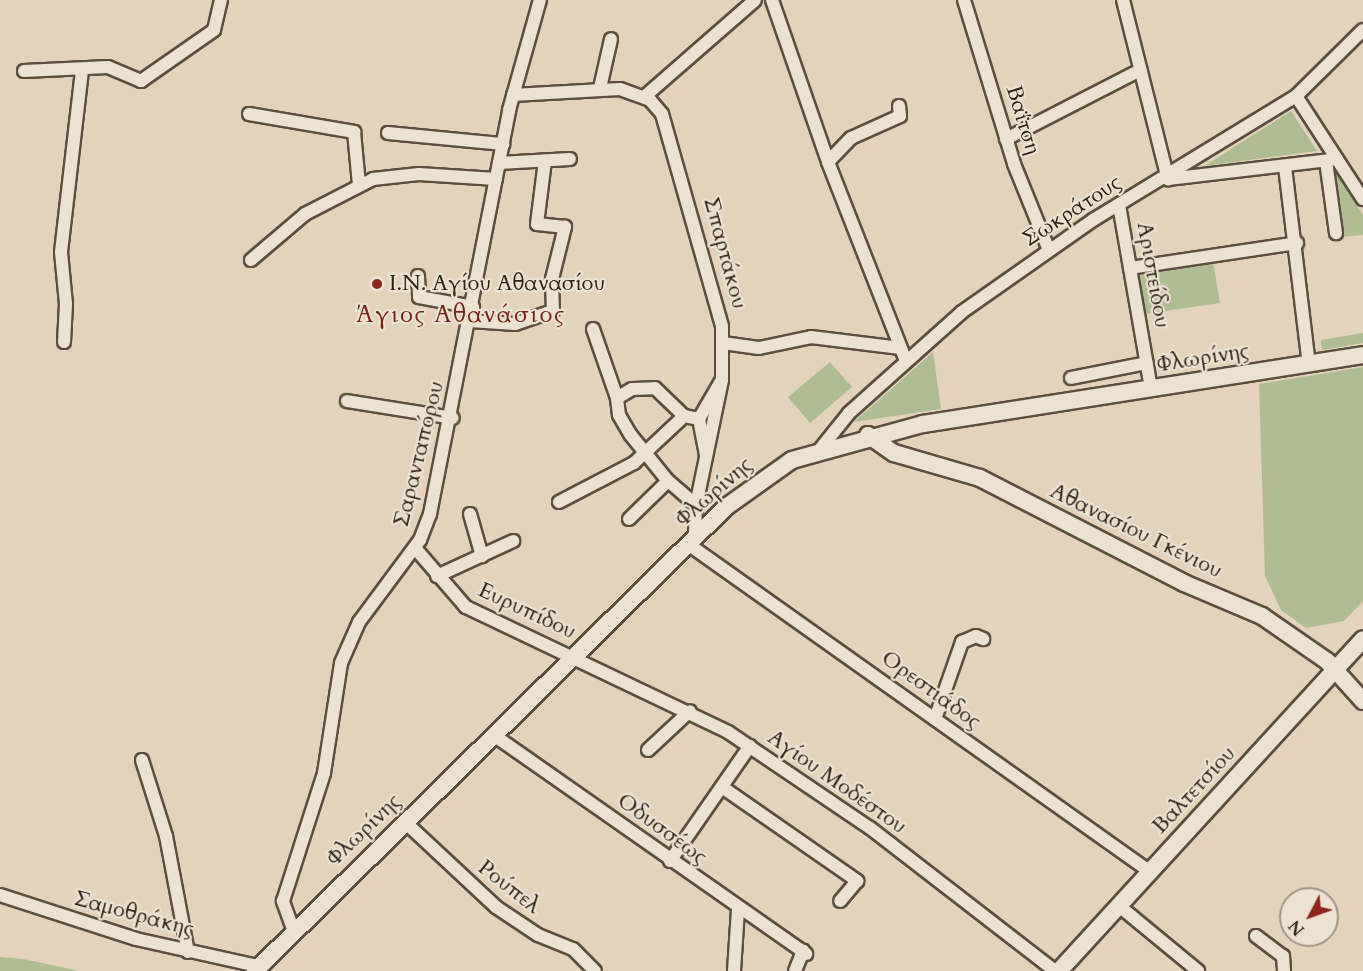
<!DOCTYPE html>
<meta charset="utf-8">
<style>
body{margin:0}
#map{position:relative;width:1363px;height:971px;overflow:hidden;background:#e2d3ba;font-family:Cardo,serif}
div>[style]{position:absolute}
.green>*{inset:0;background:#b0bd92}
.roads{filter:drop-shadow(2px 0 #5c4e3e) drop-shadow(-2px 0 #5c4e3e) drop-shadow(0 2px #5c4e3e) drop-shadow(0 -2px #5c4e3e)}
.street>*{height:12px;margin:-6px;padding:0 6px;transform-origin:6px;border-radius:6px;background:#ece2d2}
.secondary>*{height:16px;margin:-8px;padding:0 8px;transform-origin:8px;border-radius:8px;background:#ece2d2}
.dots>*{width:16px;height:16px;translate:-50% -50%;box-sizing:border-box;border:3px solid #ece2d2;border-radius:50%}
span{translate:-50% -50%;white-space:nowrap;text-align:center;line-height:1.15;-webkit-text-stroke:4.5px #ece2d2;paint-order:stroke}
.street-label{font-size:22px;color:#302115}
.poi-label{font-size:22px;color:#302115}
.left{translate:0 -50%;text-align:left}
.neighbourhood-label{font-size:24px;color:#7a1f14;letter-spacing:1.5px}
.north{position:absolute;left:1279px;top:887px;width:60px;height:60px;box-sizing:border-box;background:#ece2d2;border:2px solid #a19586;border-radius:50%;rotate:229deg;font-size:16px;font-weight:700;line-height:24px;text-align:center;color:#302115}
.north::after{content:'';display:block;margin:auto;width:21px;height:27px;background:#8f2418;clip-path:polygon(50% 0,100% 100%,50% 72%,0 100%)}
</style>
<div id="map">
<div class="green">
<i style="clip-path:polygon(1291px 111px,1317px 151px,1204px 166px)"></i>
<i style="clip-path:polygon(1331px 165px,1363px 215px,1363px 235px,1340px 237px)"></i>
<i style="clip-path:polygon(1213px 262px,1220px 303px,1145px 314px,1140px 277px,1144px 273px)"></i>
<i style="clip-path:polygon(1363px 333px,1363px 343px,1322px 350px,1321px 340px)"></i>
<i style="clip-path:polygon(933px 352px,941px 409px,854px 422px)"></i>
<i style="clip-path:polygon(830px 362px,852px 387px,810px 423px,788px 397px)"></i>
<i style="clip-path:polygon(1363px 367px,1363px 601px,1344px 621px,1306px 628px,1281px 610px,1265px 576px,1259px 384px)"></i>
<i style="clip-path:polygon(0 957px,23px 959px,80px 971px,0 971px)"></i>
</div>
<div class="roads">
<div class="street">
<i style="left:772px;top:0;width:171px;rotate:70.9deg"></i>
<i style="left:964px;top:0;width:171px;rotate:73deg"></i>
<i style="left:1014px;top:164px;width:93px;rotate:67.9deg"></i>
<i style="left:1123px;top:0;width:185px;rotate:75.9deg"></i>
<i style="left:1168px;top:179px;width:170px;rotate:-6.7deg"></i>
<i style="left:24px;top:71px;width:84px;rotate:-2.7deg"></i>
<i style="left:108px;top:67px;width:36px;rotate:23deg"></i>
<i style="left:141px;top:81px;width:89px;rotate:-34.9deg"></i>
<i style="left:214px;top:30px;width:31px;rotate:-77deg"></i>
<i style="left:600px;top:88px;width:50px;rotate:-77.3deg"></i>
<i style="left:513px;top:95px;width:107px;rotate:-3.2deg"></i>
<i style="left:620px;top:89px;width:32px;rotate:20deg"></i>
<i style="left:650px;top:100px;width:18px;rotate:49deg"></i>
<i style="left:662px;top:114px;width:220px;rotate:74.2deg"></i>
<i style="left:722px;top:326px;width:54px;rotate:90deg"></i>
<i style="left:722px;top:380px;width:128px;rotate:101.7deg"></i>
<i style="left:696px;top:505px;width:32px;rotate:92deg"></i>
<i style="left:1296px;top:96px;width:123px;rotate:57deg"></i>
<i style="left:644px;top:97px;width:147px;rotate:-41.1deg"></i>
<i style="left:899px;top:106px;width:10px;rotate:84deg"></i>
<i style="left:900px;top:116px;width:54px;rotate:155.8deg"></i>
<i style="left:851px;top:138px;width:33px;rotate:134deg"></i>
<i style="left:828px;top:162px;width:214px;rotate:68.6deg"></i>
<i style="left:249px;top:114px;width:107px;rotate:9.7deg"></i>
<i style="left:354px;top:132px;width:53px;rotate:84.6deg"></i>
<i style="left:388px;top:133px;width:116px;rotate:5.5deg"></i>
<i style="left:1006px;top:139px;width:151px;rotate:-27.2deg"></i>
<i style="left:1326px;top:161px;width:73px;rotate:82.1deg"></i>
<i style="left:499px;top:163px;width:71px;rotate:-3.2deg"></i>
<i style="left:1285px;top:167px;width:198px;rotate:83.1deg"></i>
<i style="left:1119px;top:205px;width:187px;rotate:80.1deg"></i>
<i style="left:251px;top:260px;width:71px;rotate:-40.4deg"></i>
<i style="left:305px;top:214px;width:76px;rotate:-27.2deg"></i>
<i style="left:373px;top:179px;width:46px;rotate:-6.2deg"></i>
<i style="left:419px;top:174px;width:77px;rotate:3.7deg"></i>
<i style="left:1130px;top:268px;width:169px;rotate:-8.5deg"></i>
<i style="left:418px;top:276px;width:21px;rotate:87deg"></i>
<i style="left:419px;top:297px;width:55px;rotate:10.5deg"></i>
<i style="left:470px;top:321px;width:45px;rotate:3.8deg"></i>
<i style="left:515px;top:324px;width:40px;rotate:-18.9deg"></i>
<i style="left:553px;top:311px;width:32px;rotate:-92deg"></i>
<i style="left:552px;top:279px;width:54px;rotate:-76deg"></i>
<i style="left:565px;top:227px;width:28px;rotate:-174deg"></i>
<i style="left:537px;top:224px;width:64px;rotate:-82.8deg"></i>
<i style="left:593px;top:329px;width:73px;rotate:70.8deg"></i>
<i style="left:64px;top:342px;width:38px;rotate:-87deg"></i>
<i style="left:66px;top:304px;width:52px;rotate:-95.5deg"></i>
<i style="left:61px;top:252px;width:183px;rotate:-83.4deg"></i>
<i style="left:723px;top:343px;width:36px;rotate:8deg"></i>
<i style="left:759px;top:348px;width:53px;rotate:-11.9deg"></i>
<i style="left:811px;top:337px;width:90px;rotate:7deg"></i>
<i style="left:1071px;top:378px;width:77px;rotate:-11.2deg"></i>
<i style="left:347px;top:401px;width:107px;rotate:9.1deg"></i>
<i style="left:821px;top:448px;width:45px;rotate:-51.3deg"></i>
<i style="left:849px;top:413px;width:152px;rotate:-41.8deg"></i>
<i style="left:962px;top:312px;width:160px;rotate:-35.1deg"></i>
<i style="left:1093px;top:220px;width:238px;rotate:-31.4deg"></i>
<i style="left:1296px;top:96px;width:94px;rotate:-44.6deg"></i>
<i style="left:706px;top:455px;width:37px;rotate:-101deg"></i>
<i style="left:699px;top:419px;width:44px;rotate:-59.9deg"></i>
<i style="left:559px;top:502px;width:85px;rotate:-27.5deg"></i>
<i style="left:634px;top:463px;width:69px;rotate:-43.2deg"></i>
<i style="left:696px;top:505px;width:37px;rotate:-139deg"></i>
<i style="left:668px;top:481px;width:60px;rotate:-129deg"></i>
<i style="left:630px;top:434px;width:22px;rotate:-120deg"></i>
<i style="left:619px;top:415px;width:17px;rotate:-97deg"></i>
<i style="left:617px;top:398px;width:17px;rotate:-31deg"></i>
<i style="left:632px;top:389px;width:23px;rotate:-2deg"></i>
<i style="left:655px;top:388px;width:40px;rotate:44deg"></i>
<i style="left:684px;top:416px;width:15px;rotate:11deg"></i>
<i style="left:470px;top:514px;width:44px;rotate:74.1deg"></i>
<i style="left:629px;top:519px;width:54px;rotate:-44.3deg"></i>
<i style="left:688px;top:544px;width:565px;rotate:35.35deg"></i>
<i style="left:415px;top:548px;width:78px;rotate:49.2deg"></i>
<i style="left:466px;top:607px;width:290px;rotate:25.5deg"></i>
<i style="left:728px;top:732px;width:171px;rotate:34.1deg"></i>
<i style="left:870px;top:828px;width:234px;rotate:37.7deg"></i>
<i style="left:437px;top:576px;width:84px;rotate:-24.7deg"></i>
<i style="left:935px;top:719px;width:82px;rotate:-70.7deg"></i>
<i style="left:962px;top:642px;width:15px;rotate:-23deg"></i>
<i style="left:976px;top:636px;width:8px;rotate:23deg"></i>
<i style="left:495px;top:736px;width:380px;rotate:35deg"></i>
<i style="left:648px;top:750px;width:57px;rotate:-42.9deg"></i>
<i style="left:142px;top:760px;width:80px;rotate:72.5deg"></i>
<i style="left:166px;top:836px;width:118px;rotate:79.3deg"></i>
<i style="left:722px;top:787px;width:165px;rotate:34.8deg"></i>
<i style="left:857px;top:881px;width:26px;rotate:130deg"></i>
<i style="left:405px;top:822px;width:125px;rotate:43deg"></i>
<i style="left:496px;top:907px;width:50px;rotate:33.7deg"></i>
<i style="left:538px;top:935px;width:38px;rotate:22deg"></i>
<i style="left:573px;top:949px;width:31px;rotate:45deg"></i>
<i style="left:670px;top:861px;width:140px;rotate:-55.2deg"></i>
<i style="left:0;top:895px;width:143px;rotate:17.9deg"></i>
<i style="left:136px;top:939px;width:125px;rotate:12.5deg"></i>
<i style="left:1118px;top:905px;width:104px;rotate:39.5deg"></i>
<i style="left:293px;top:929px;width:30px;rotate:-110deg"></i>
<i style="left:283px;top:901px;width:134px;rotate:-72.2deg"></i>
<i style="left:324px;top:773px;width:111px;rotate:-81.2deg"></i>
<i style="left:341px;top:663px;width:45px;rotate:-66.3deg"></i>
<i style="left:359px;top:622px;width:102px;rotate:-53.4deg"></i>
<i style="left:420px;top:540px;width:28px;rotate:-69deg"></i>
<i style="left:430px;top:514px;width:412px;rotate:-78.9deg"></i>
<i style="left:509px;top:110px;width:114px;rotate:-74.3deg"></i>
<i style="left:1256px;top:936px;width:34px;rotate:37deg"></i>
<i style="left:1283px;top:956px;width:15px;rotate:86deg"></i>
<i style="left:734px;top:971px;width:62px;rotate:-86.3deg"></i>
<i style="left:795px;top:971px;width:22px;rotate:-68deg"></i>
</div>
<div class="secondary">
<i style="left:868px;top:435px;width:32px;rotate:35deg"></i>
<i style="left:894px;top:453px;width:90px;rotate:16.2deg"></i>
<i style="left:980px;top:478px;width:229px;rotate:27.2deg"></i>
<i style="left:1184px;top:583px;width:85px;rotate:22.9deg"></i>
<i style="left:1262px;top:616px;width:79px;rotate:34.7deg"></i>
<i style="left:1327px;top:661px;width:54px;rotate:48deg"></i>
<i style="left:255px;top:971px;width:661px;rotate:-44.57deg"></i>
<i style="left:726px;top:507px;width:81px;rotate:-35.5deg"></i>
<i style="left:792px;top:460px;width:136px;rotate:-15.4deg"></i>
<i style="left:923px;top:424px;width:445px;rotate:-8.9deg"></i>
<i style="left:1059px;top:971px;width:450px;rotate:-47.5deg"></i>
</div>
</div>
<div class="dots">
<i style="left:377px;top:284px;background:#8f2418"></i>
</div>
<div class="street-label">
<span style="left:1023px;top:120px;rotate:73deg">Βαΐτση</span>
<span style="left:1072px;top:211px;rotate:-33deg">Σωκράτους</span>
<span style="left:725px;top:253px;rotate:75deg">Σπαρτάκου</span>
<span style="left:1153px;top:275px;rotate:80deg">Αριστείδου</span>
<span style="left:1203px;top:358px;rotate:-9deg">Φλωρίνης</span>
<span style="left:419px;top:454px;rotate:-76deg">Σαρανταπόρου</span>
<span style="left:714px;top:492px;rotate:-41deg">Φλωρίνης</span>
<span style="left:1136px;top:531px;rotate:26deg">Αθανασίου Γκένιου</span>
<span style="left:527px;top:611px;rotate:25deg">Ευρυπίδου</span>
<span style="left:931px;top:690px;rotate:36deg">Ορεστιάδος</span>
<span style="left:837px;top:782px;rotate:35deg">Αγίου Μοδέστου</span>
<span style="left:1194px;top:790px;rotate:-47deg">Βαλτετσίου</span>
<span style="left:662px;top:829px;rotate:36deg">Οδυσσέως</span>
<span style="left:364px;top:830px;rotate:-44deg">Φλωρίνης</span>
<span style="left:509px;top:887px;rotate:38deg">Ρούπελ</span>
<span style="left:134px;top:914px;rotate:15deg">Σαμοθράκης</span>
</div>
<div class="poi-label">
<span class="left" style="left:389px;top:284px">Ι.Ν. Αγίου Αθανασίου</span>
</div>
<div class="neighbourhood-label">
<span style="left:461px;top:315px">Άγιος Αθανάσιος</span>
</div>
<div class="north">N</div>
</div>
